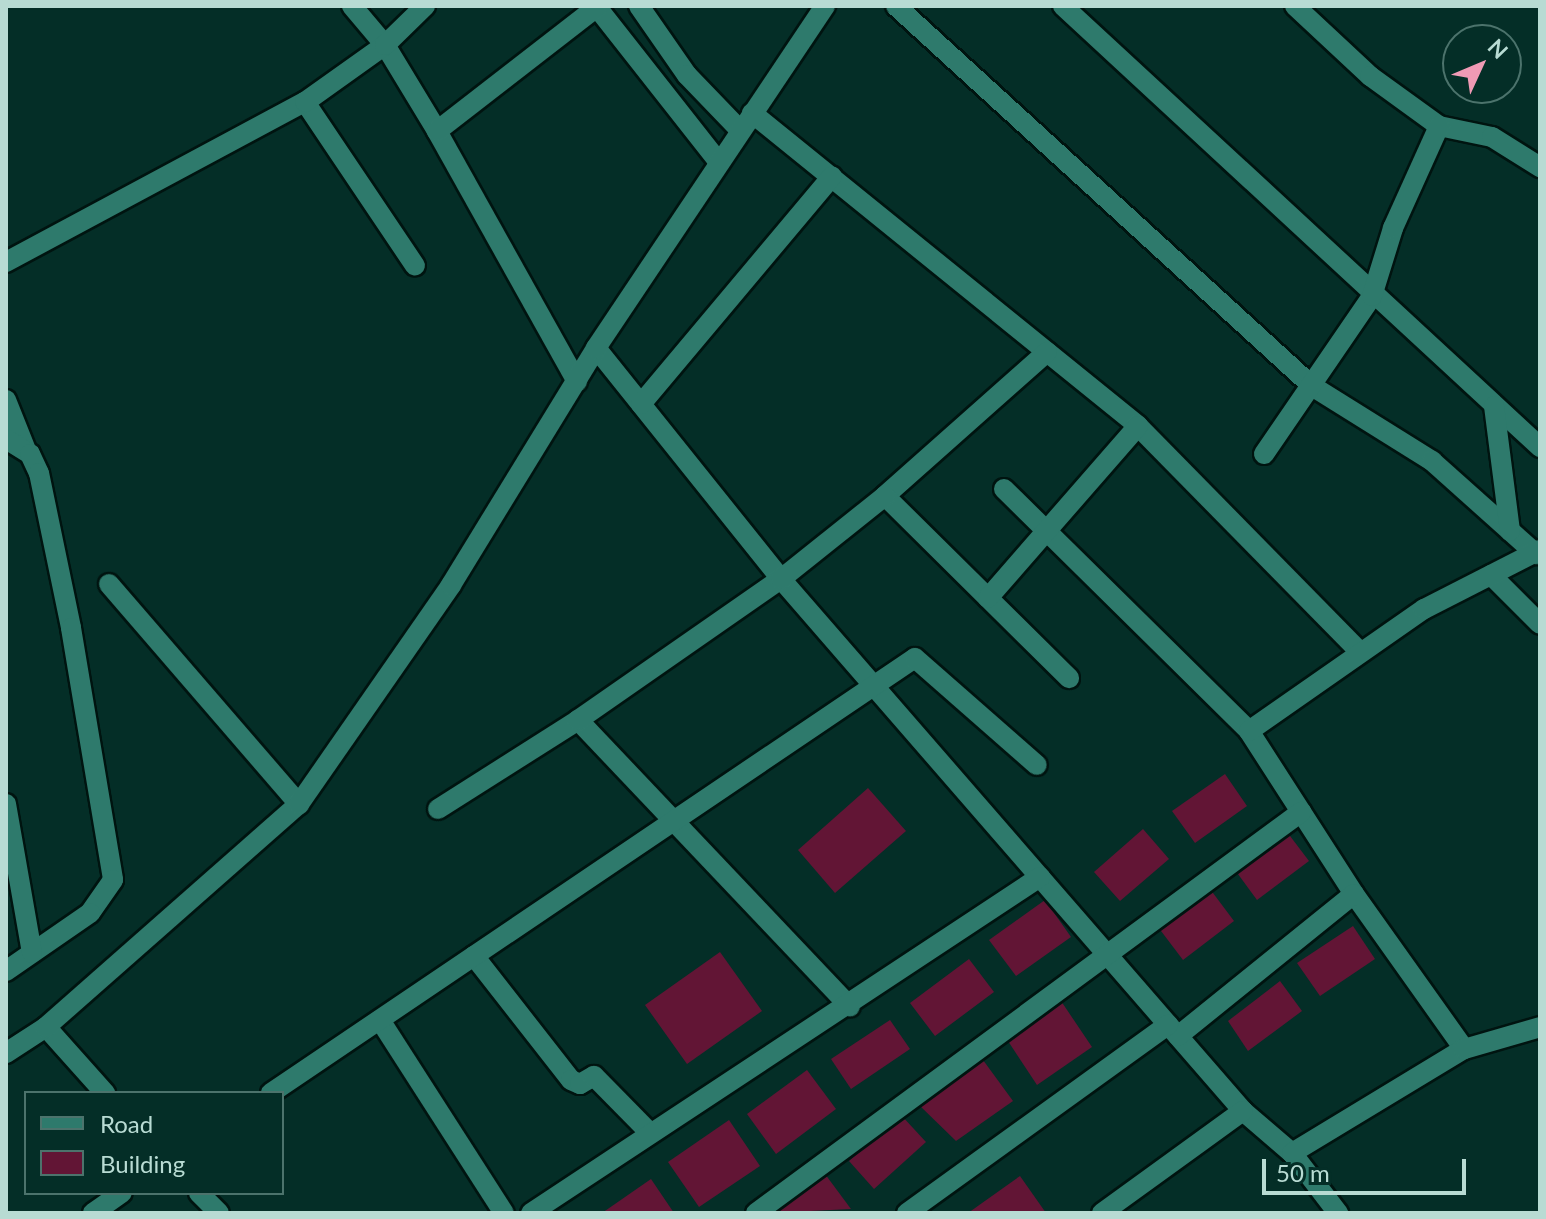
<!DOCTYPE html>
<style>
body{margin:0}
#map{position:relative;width:1546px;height:1219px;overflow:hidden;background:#042e27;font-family:Lato,sans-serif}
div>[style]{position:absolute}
.building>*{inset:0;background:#621535}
.roads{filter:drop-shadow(2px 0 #001410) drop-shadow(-2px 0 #001410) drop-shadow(0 2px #001410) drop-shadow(0 -2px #001410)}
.street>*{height:20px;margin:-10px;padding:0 10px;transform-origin:10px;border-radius:10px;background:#2e7a6c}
.secondary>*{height:20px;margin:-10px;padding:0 10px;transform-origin:10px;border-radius:10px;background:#2e7a6c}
span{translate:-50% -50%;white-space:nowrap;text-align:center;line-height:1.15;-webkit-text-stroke:6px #042e27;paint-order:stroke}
.frame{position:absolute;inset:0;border:8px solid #b8dbd3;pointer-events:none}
.legend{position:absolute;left:24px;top:1091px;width:260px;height:104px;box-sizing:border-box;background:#042e27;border:2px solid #4c736c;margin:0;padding:10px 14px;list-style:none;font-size:24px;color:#b8dbd3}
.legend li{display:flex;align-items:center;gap:16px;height:40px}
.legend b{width:40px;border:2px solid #4c736c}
.north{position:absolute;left:1442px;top:24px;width:80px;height:80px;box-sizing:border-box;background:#042e27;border:2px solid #4c736c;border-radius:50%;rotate:46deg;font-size:22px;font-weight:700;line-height:32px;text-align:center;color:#b8dbd3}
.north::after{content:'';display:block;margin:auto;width:28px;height:36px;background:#f09ab5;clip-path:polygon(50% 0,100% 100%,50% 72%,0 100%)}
.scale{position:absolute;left:1262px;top:1159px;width:204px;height:36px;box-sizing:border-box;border:4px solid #b8dbd3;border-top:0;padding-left:10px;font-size:24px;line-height:28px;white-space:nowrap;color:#b8dbd3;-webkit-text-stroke:6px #042e27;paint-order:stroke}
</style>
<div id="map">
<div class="building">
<i style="clip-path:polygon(1225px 774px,1247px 806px,1195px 843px,1172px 811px)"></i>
<i style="clip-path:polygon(868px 788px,906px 831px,835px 893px,798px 850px)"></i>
<i style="clip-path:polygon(1143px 829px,1169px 859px,1120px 901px,1094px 872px)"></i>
<i style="clip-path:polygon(1287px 832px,1309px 861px,1257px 900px,1235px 870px)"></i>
<i style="clip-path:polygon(1210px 889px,1234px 921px,1183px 960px,1158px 927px)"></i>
<i style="clip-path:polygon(1045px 900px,1071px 937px,1016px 976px,989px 940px)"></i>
<i style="clip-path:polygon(1353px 926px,1375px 959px,1320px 996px,1297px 963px)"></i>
<i style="clip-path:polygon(720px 952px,762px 1011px,687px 1064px,645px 1005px)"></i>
<i style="clip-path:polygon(969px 959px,994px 992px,935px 1036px,910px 1003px)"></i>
<i style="clip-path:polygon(1280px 981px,1302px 1011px,1248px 1051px,1228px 1021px)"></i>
<i style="clip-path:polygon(1061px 1001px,1092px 1047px,1037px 1085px,1006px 1038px)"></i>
<i style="clip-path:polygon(890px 1020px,910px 1049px,851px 1089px,831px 1059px)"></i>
<i style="clip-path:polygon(983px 1060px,1013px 1101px,956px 1141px,918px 1104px)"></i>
<i style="clip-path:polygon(807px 1070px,836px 1109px,776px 1154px,747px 1114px)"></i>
<i style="clip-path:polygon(901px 1115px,926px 1142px,874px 1189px,849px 1161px)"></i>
<i style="clip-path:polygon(729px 1120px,760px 1166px,699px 1207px,668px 1162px)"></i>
<i style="clip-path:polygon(825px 1174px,851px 1209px,770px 1213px)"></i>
<i style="clip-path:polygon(1020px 1176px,1046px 1213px,968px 1213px)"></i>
<i style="clip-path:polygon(651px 1179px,674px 1213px,602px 1213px)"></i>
</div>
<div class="roads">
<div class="street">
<i style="left:352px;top:6px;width:51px;rotate:49.8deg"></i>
<i style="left:385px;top:45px;width:100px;rotate:58.8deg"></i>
<i style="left:437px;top:131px;width:287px;rotate:60.8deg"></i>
<i style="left:596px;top:6px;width:197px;rotate:51.8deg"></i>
<i style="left:639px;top:6px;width:84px;rotate:55.2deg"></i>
<i style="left:687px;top:75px;width:76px;rotate:46.1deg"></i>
<i style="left:896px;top:6px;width:563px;rotate:42.41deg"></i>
<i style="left:1312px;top:386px;width:142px;rotate:32deg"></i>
<i style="left:1432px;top:461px;width:140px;rotate:41.8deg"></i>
<i style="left:1063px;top:6px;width:650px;rotate:42.75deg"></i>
<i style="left:1295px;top:6px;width:103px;rotate:43deg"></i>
<i style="left:1370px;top:76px;width:85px;rotate:35.9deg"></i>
<i style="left:1439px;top:126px;width:54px;rotate:11.7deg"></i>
<i style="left:1492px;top:137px;width:57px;rotate:32deg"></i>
<i style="left:305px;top:102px;width:197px;rotate:56.1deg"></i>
<i style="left:752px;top:113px;width:497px;rotate:39deg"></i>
<i style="left:1138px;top:426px;width:317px;rotate:45.5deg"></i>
<i style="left:437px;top:131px;width:202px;rotate:-37.8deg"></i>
<i style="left:6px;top:262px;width:339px;rotate:-28.2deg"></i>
<i style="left:305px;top:102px;width:98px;rotate:-35.5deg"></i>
<i style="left:385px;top:45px;width:56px;rotate:-44.3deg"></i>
<i style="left:596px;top:348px;width:296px;rotate:51.3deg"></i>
<i style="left:781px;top:579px;width:705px;rotate:49.03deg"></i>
<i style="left:1243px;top:1111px;width:65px;rotate:40.6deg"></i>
<i style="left:1292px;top:1153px;width:76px;rotate:52.5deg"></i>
<i style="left:1047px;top:352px;width:217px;rotate:138.4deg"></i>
<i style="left:885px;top:496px;width:259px;rotate:44.7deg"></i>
<i style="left:6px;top:400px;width:54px;rotate:68.2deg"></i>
<i style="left:641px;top:404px;width:297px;rotate:-50deg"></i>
<i style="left:1494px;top:406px;width:126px;rotate:82.7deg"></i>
<i style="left:6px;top:439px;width:28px;rotate:32deg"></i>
<i style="left:30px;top:454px;width:21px;rotate:65deg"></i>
<i style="left:39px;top:473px;width:158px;rotate:78.3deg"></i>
<i style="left:71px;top:628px;width:255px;rotate:80.5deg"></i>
<i style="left:113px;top:880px;width:40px;rotate:124.9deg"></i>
<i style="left:90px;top:913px;width:102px;rotate:145.4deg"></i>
<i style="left:1264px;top:454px;width:191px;rotate:-55.6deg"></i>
<i style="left:1372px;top:296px;width:71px;rotate:-72.8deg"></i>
<i style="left:1393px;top:228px;width:112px;rotate:-65.7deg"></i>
<i style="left:1004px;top:489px;width:344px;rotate:44.6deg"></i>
<i style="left:1249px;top:731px;width:194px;rotate:57.2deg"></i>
<i style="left:1354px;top:894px;width:190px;rotate:54.6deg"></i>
<i style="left:1491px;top:575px;width:69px;rotate:45deg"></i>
<i style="left:109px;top:584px;width:291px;rotate:49.2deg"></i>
<i style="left:988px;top:598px;width:228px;rotate:-48.9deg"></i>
<i style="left:578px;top:720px;width:395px;rotate:46.5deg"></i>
<i style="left:1249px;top:731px;width:213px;rotate:-34.9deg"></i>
<i style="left:1424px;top:609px;width:130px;rotate:-27deg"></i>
<i style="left:6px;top:804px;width:151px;rotate:80.1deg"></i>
<i style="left:438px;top:809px;width:166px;rotate:-32.4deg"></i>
<i style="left:578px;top:720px;width:247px;rotate:-34.8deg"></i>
<i style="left:781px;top:579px;width:133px;rotate:-38.6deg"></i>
<i style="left:474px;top:956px;width:157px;rotate:52deg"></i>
<i style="left:571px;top:1080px;width:10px;rotate:24deg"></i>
<i style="left:580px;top:1084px;width:16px;rotate:-30deg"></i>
<i style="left:594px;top:1076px;width:77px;rotate:45.5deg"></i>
<i style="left:380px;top:1020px;width:229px;rotate:57.3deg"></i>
<i style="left:46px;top:1027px;width:89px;rotate:48.2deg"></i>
<i style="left:1178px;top:1036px;width:226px;rotate:-38.9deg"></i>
<i style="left:271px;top:1093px;width:777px;rotate:-34.04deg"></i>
<i style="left:915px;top:658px;width:162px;rotate:41.3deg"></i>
<i style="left:1292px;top:1153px;width:201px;rotate:-31.2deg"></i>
<i style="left:1464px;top:1049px;width:79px;rotate:-16.1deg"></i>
<i style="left:199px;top:1193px;width:28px;rotate:45deg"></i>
<i style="left:93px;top:1213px;width:35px;rotate:-35deg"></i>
<i style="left:531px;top:1213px;width:610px;rotate:-33.43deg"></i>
<i style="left:756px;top:1213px;width:677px;rotate:-36.34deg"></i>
<i style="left:907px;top:1213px;width:322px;rotate:-35.8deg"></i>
<i style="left:1102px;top:1213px;width:174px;rotate:-35.9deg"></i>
</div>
<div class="secondary">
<i style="left:6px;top:1053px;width:48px;rotate:-33deg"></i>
<i style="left:46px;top:1027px;width:337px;rotate:-41.4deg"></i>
<i style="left:299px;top:804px;width:267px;rotate:-55.2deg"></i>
<i style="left:451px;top:585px;width:278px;rotate:-58.5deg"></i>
<i style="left:596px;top:348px;width:412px;rotate:-56.2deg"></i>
</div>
</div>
<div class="frame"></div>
<ul class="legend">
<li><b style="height:10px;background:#2e7a6c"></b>Road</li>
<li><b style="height:22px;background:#621535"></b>Building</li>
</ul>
<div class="north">N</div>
<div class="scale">50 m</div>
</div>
